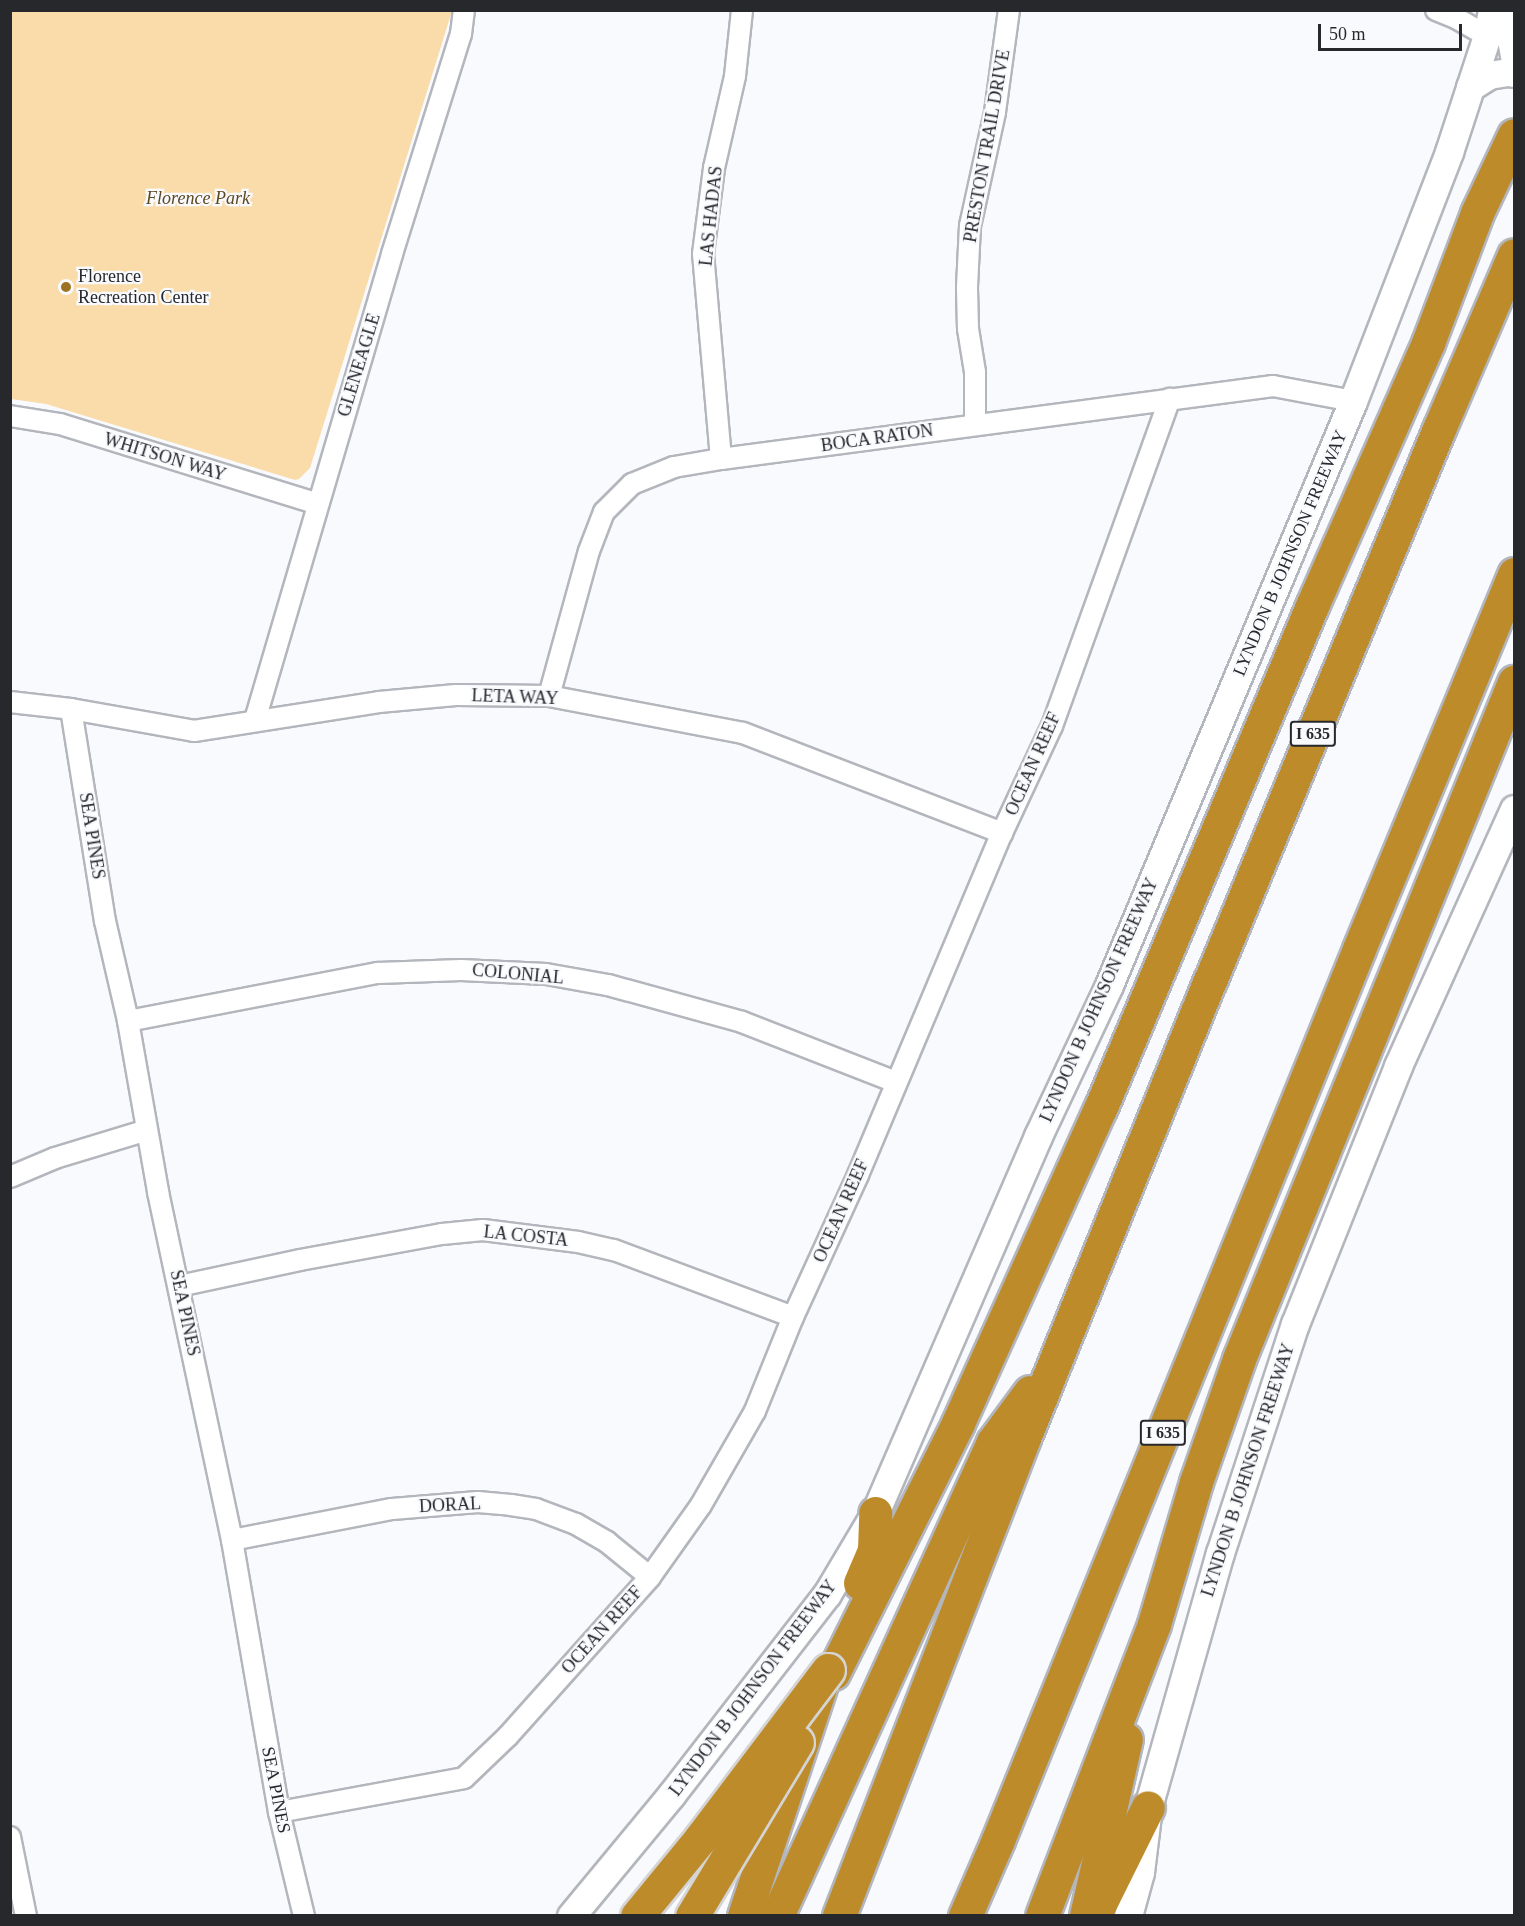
<!DOCTYPE html>
<style>
body{margin:0}
#map{position:relative;width:1525px;height:1926px;overflow:hidden;background:#f8fafe;font-family:"Times New Roman",serif}
div>[style]{position:absolute}
.green>*{inset:0;background:#fadcab}
.roads{filter:drop-shadow(2px 0 #b3b6bc) drop-shadow(-2px 0 #b3b6bc) drop-shadow(0 2px #b3b6bc) drop-shadow(0 -2px #b3b6bc)}
.minor>*{height:20px;margin:-10px;padding:0 10px;transform-origin:10px;border-radius:10px;background:#fff}
.secondary>*{height:27px;margin:-13.5px;padding:0 13.5px;transform-origin:13.5px;border-radius:13.5px;background:#fff}
.motorway>*{height:33px;margin:-16.5px;padding:0 16.5px;transform-origin:16.5px;border-radius:16.5px;background:#bd8b29}
.bridges{filter:drop-shadow(2px 0 #d4d4d5) drop-shadow(-2px 0 #d4d4d5) drop-shadow(0 2px #d4d4d5) drop-shadow(0 -2px #d4d4d5)}
.motorway-bridge>*{height:33px;margin:-16.5px;padding:0 16.5px;transform-origin:16.5px;border-radius:16.5px;background:#bd8b29}
.dots>*{width:16px;height:16px;translate:-50% -50%;box-sizing:border-box;border:3px solid #f8fafe;border-radius:50%}
span{translate:-50% -50%;white-space:nowrap;text-align:center;line-height:1.15;-webkit-text-stroke:4.5px #f8fafe;paint-order:stroke}
.shield-label span{padding:2px 4px;background:#f8fafe;border:2px solid;border-radius:4px;-webkit-text-stroke-width:0}
.shield-label{font-size:16px;color:#27282b;font-weight:700}
.street-label{font-size:18px;color:#27282b}
.park-label{font-size:18px;color:#5e4821;font-style:italic}
.poi-label{font-size:18px;color:#27282b}
.left{translate:0 -50%;text-align:left}
.frame{position:absolute;inset:0;border:12px solid #27282b;pointer-events:none}
.scale{position:absolute;left:1318px;top:24px;width:144px;height:27px;box-sizing:border-box;border:3px solid #27282b;border-top:0;padding-left:8px;font-size:18px;line-height:21px;white-space:nowrap;color:#27282b;-webkit-text-stroke:4px #f8fafe;paint-order:stroke}
</style>
<div id="map">
<div class="green">
<i style="clip-path:polygon(11px 10px,452px 11px,310px 468px,299px 479px,295px 480px,46px 404px,11px 399px)"></i>
</div>
<div class="roads">
<div class="minor">
<i style="left:1436px;top:10px;width:22px;rotate:22deg"></i>
<i style="left:1456px;top:18px;width:36px;rotate:30deg"></i>
<i style="left:10px;top:416px;width:51px;rotate:9.1deg"></i>
<i style="left:60px;top:424px;width:270px;rotate:17.2deg"></i>
<i style="left:975px;top:425px;width:53px;rotate:-90deg"></i>
<i style="left:975px;top:372px;width:44px;rotate:-99.2deg"></i>
<i style="left:968px;top:329px;width:42px;rotate:-91.4deg"></i>
<i style="left:967px;top:287px;width:61px;rotate:-87.2deg"></i>
<i style="left:970px;top:226px;width:117px;rotate:-77.6deg"></i>
<i style="left:995px;top:112px;width:103px;rotate:-82.2deg"></i>
<i style="left:721px;top:459px;width:206px;rotate:-95deg"></i>
<i style="left:703px;top:254px;width:87px;rotate:-82.7deg"></i>
<i style="left:714px;top:168px;width:94px;rotate:-77.1deg"></i>
<i style="left:735px;top:76px;width:66px;rotate:-83.9deg"></i>
<i style="left:549px;top:696px;width:150px;rotate:-74.6deg"></i>
<i style="left:589px;top:551px;width:42px;rotate:-69deg"></i>
<i style="left:604px;top:512px;width:40px;rotate:-45deg"></i>
<i style="left:632px;top:484px;width:45px;rotate:-22deg"></i>
<i style="left:674px;top:467px;width:48px;rotate:-9.7deg"></i>
<i style="left:721px;top:459px;width:557px;rotate:-7.53deg"></i>
<i style="left:1273px;top:386px;width:81px;rotate:10.6deg"></i>
<i style="left:10px;top:702px;width:61px;rotate:6.5deg"></i>
<i style="left:71px;top:709px;width:125px;rotate:10.1deg"></i>
<i style="left:194px;top:731px;width:187px;rotate:-8.9deg"></i>
<i style="left:379px;top:702px;width:77px;rotate:-5.2deg"></i>
<i style="left:456px;top:695px;width:93px;rotate:0.6deg"></i>
<i style="left:549px;top:696px;width:197px;rotate:10.8deg"></i>
<i style="left:743px;top:733px;width:278px;rotate:21.1deg"></i>
<i style="left:71px;top:709px;width:215px;rotate:80.9deg"></i>
<i style="left:105px;top:921px;width:103px;rotate:77deg"></i>
<i style="left:128px;top:1021px;width:174px;rotate:80deg"></i>
<i style="left:158px;top:1192px;width:356px;rotate:78deg"></i>
<i style="left:232px;top:1540px;width:276px;rotate:80.2deg"></i>
<i style="left:279px;top:1812px;width:107px;rotate:76.5deg"></i>
<i style="left:255px;top:720px;width:486px;rotate:-73.6deg"></i>
<i style="left:392px;top:254px;width:231px;rotate:-72.6deg"></i>
<i style="left:461px;top:34px;width:24px;rotate:-83deg"></i>
<i style="left:128px;top:1021px;width:255px;rotate:-10.9deg"></i>
<i style="left:378px;top:973px;width:83px;rotate:-2.1deg"></i>
<i style="left:461px;top:970px;width:85px;rotate:2.7deg"></i>
<i style="left:546px;top:974px;width:63px;rotate:10.1deg"></i>
<i style="left:608px;top:985px;width:139px;rotate:15.4deg"></i>
<i style="left:742px;top:1022px;width:165px;rotate:21.3deg"></i>
<i style="left:10px;top:1177px;width:49px;rotate:-22.9deg"></i>
<i style="left:55px;top:1158px;width:96px;rotate:-16.9deg"></i>
<i style="left:179px;top:1286px;width:124px;rotate:-12.1deg"></i>
<i style="left:300px;top:1260px;width:144px;rotate:-10.4deg"></i>
<i style="left:442px;top:1234px;width:41px;rotate:-5.6deg"></i>
<i style="left:483px;top:1230px;width:96px;rotate:7.2deg"></i>
<i style="left:578px;top:1242px;width:37px;rotate:13deg"></i>
<i style="left:614px;top:1250px;width:191px;rotate:20.5deg"></i>
<i style="left:232px;top:1540px;width:163px;rotate:-11deg"></i>
<i style="left:392px;top:1509px;width:86px;rotate:-4.7deg"></i>
<i style="left:478px;top:1502px;width:33px;rotate:5deg"></i>
<i style="left:511px;top:1505px;width:25px;rotate:9deg"></i>
<i style="left:536px;top:1509px;width:43px;rotate:20.6deg"></i>
<i style="left:576px;top:1524px;width:36px;rotate:30deg"></i>
<i style="left:607px;top:1542px;width:55px;rotate:39.1deg"></i>
<i style="left:279px;top:1812px;width:188px;rotate:-10.4deg"></i>
<i style="left:464px;top:1778px;width:61px;rotate:-43.7deg"></i>
<i style="left:508px;top:1736px;width:213px;rotate:-48.2deg"></i>
<i style="left:650px;top:1577px;width:88px;rotate:-54.7deg"></i>
<i style="left:701px;top:1505px;width:108px;rotate:-60.1deg"></i>
<i style="left:755px;top:1411px;width:101px;rotate:-68deg"></i>
<i style="left:793px;top:1317px;width:156px;rotate:-65.4deg"></i>
<i style="left:858px;top:1175px;width:371px;rotate:-67.2deg"></i>
<i style="left:1002px;top:833px;width:118px;rotate:-65deg"></i>
<i style="left:1052px;top:726px;width:348px;rotate:-70.2deg"></i>
<i style="left:10px;top:1837px;width:81px;rotate:78.6deg"></i>
</div>
<div class="secondary">
<i style="left:1506px;top:10px;width:47px;rotate:80.1deg"></i>
<i style="left:1470px;top:87px;width:22px;rotate:-32deg"></i>
<i style="left:1489px;top:75px;width:19px;rotate:-9deg"></i>
<i style="left:1508px;top:72px;width:6px;rotate:9deg"></i>
<i style="left:571px;top:1916px;width:157px;rotate:-50.4deg"></i>
<i style="left:671px;top:1795px;width:254px;rotate:-52.2deg"></i>
<i style="left:827px;top:1594px;width:94px;rotate:-59.3deg"></i>
<i style="left:875px;top:1513px;width:411px;rotate:-66.6deg"></i>
<i style="left:1038px;top:1136px;width:167px;rotate:-64.8deg"></i>
<i style="left:1109px;top:985px;width:633px;rotate:-67.32deg"></i>
<i style="left:1353px;top:401px;width:267px;rotate:-68.9deg"></i>
<i style="left:1449px;top:152px;width:122px;rotate:-71.9deg"></i>
<i style="left:1487px;top:36px;width:26px;rotate:-79deg"></i>
<i style="left:1128px;top:1916px;width:46px;rotate:-74.7deg"></i>
<i style="left:1140px;top:1872px;width:65px;rotate:-83deg"></i>
<i style="left:1148px;top:1807px;width:264px;rotate:-74.2deg"></i>
<i style="left:1220px;top:1553px;width:241px;rotate:-71.9deg"></i>
<i style="left:1295px;top:1324px;width:278px;rotate:-68.2deg"></i>
<i style="left:1398px;top:1066px;width:282px;rotate:-65.7deg"></i>
</div>
<div class="motorway">
<i style="left:860px;top:1583px;width:36px;rotate:-67deg"></i>
<i style="left:874px;top:1550px;width:37px;rotate:-88deg"></i>
<i style="left:833px;top:1673px;width:280px;rotate:-63.4deg"></i>
<i style="left:958px;top:1423px;width:347px;rotate:-65.7deg"></i>
<i style="left:1101px;top:1107px;width:544px;rotate:-67.16deg"></i>
<i style="left:1312px;top:606px;width:287px;rotate:-66.2deg"></i>
<i style="left:1428px;top:343px;width:139px;rotate:-69.3deg"></i>
<i style="left:1477px;top:213px;width:86px;rotate:-64.6deg"></i>
<i style="left:1099px;top:1906px;width:110px;rotate:-63.7deg"></i>
<i style="left:744px;top:1916px;width:250px;rotate:-71.6deg"></i>
<i style="left:777px;top:1916px;width:521px;rotate:-65.5deg"></i>
<i style="left:993px;top:1442px;width:62px;rotate:-53.5deg"></i>
<i style="left:839px;top:1916px;width:513px;rotate:-68.84deg"></i>
<i style="left:1024px;top:1438px;width:493px;rotate:-67.9deg"></i>
<i style="left:1210px;top:981px;width:598px;rotate:-67.47deg"></i>
<i style="left:1439px;top:429px;width:189px;rotate:-66.7deg"></i>
<i style="left:965px;top:1916px;width:83px;rotate:-66.5deg"></i>
<i style="left:998px;top:1840px;width:961px;rotate:-67.94deg"></i>
<i style="left:1359px;top:949px;width:406px;rotate:-67.5deg"></i>
<i style="left:1042px;top:1916px;width:313px;rotate:-69deg"></i>
<i style="left:1154px;top:1624px;width:148px;rotate:-73.5deg"></i>
<i style="left:1196px;top:1482px;width:130px;rotate:-70.7deg"></i>
<i style="left:1239px;top:1359px;width:731px;rotate:-67.89deg"></i>
<i style="left:1086px;top:1916px;width:181px;rotate:-77.3deg"></i>
</div>
</div>
<div class="bridges">
<div class="motorway-bridge">
<i style="left:637px;top:1916px;width:99px;rotate:-50.7deg"></i>
<i style="left:700px;top:1839px;width:212px;rotate:-52.9deg"></i>
<i style="left:692px;top:1916px;width:203px;rotate:-58.9deg"></i>
</div>
</div>
<div class="dots">
<i style="left:66px;top:287px;background:#9d7321"></i>
</div>
<div class="shield-label">
<span style="left:1313px;top:734px">I 635</span>
<span style="left:1163px;top:1433px">I 635</span>
</div>
<div class="street-label">
<span style="left:987px;top:146px;rotate:-80deg">PRESTON TRAIL DRIVE</span>
<span style="left:711px;top:216px;rotate:-84deg">LAS HADAS</span>
<span style="left:359px;top:365px;rotate:-73deg">GLENEAGLE</span>
<span style="left:877px;top:438px;rotate:-8deg">BOCA RATON</span>
<span style="left:165px;top:457px;rotate:17deg">WHITSON WAY</span>
<span style="left:1290px;top:553px;rotate:-67deg">LYNDON B JOHNSON FREEWAY</span>
<span style="left:515px;top:697px;rotate:2deg">LETA WAY</span>
<span style="left:1033px;top:764px;rotate:-66deg">OCEAN REEF</span>
<span style="left:92px;top:836px;rotate:81deg">SEA PINES</span>
<span style="left:518px;top:974px;rotate:5deg">COLONIAL</span>
<span style="left:1099px;top:1000px;rotate:-66deg">LYNDON B JOHNSON FREEWAY</span>
<span style="left:841px;top:1211px;rotate:-66deg">OCEAN REEF</span>
<span style="left:526px;top:1236px;rotate:6deg">LA COSTA</span>
<span style="left:185px;top:1313px;rotate:78deg">SEA PINES</span>
<span style="left:1248px;top:1470px;rotate:-72deg">LYNDON B JOHNSON FREEWAY</span>
<span style="left:450px;top:1505px;rotate:-3deg">DORAL</span>
<span style="left:602px;top:1630px;rotate:-48deg">OCEAN REEF</span>
<span style="left:753px;top:1688px;rotate:-53deg">LYNDON B JOHNSON FREEWAY</span>
<span style="left:276px;top:1790px;rotate:79deg">SEA PINES</span>
</div>
<div class="park-label">
<span style="left:198px;top:198px">Florence Park</span>
</div>
<div class="poi-label">
<span class="left" style="left:78px;top:287px">Florence<br>Recreation Center</span>
</div>
<div class="frame"></div>
<div class="scale">50 m</div>
</div>
